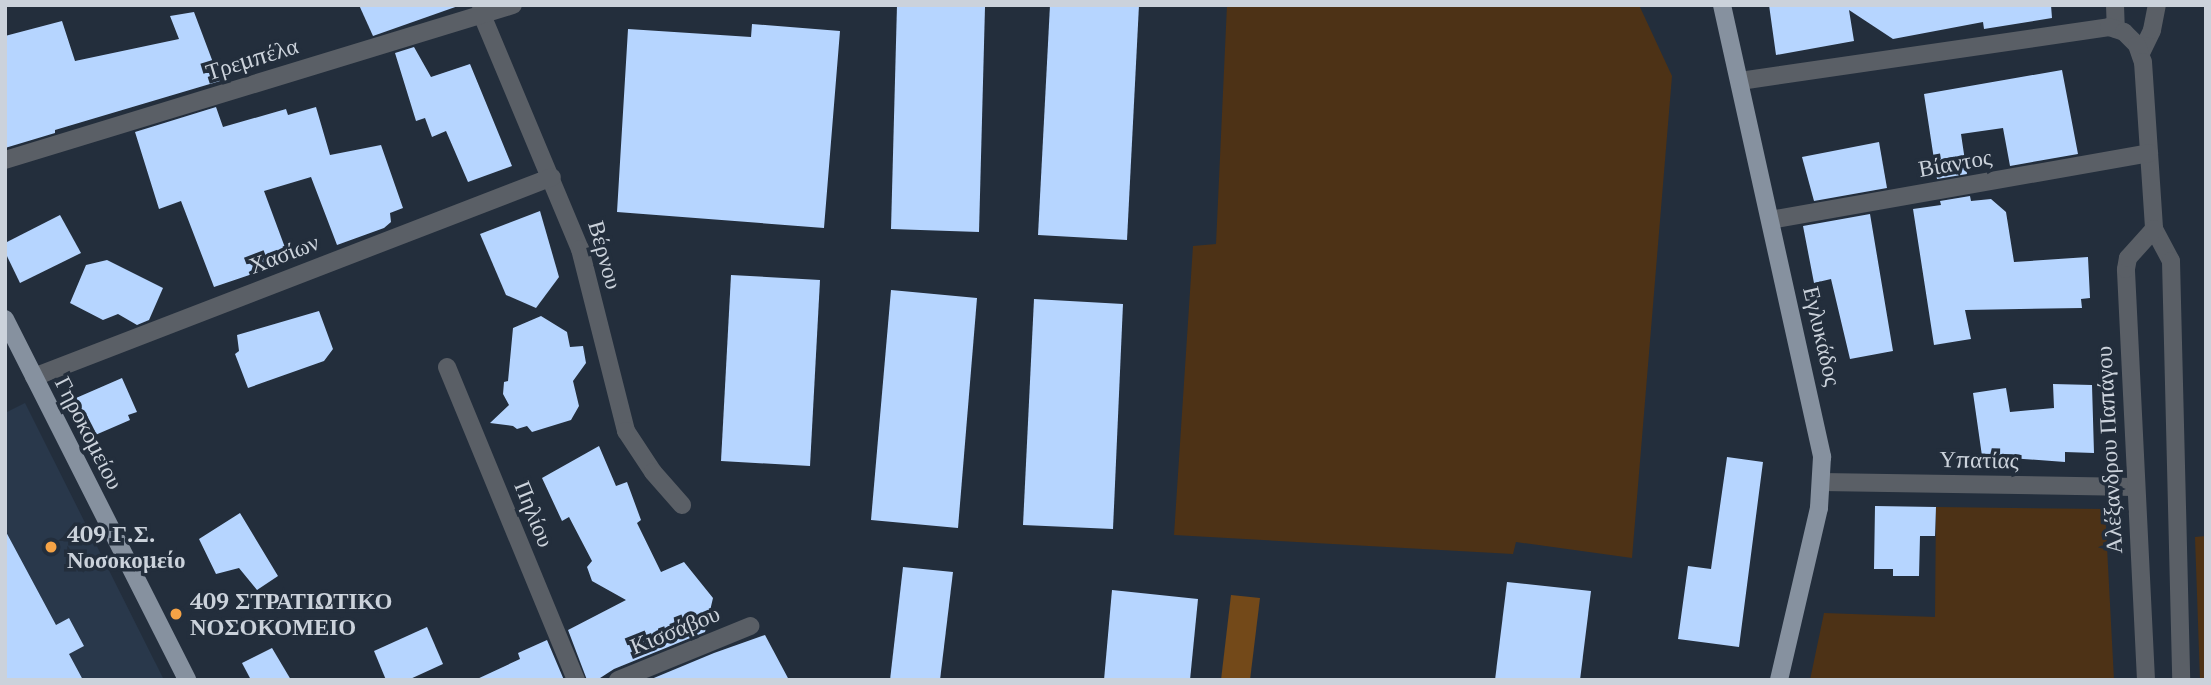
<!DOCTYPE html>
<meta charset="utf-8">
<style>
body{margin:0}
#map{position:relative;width:2211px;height:685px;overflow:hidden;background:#232e3c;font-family:"PT Serif",serif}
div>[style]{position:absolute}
.built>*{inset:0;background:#29384b}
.green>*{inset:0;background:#4d3216}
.forest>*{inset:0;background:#734919}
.building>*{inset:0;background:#b6d5ff}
.minor>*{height:18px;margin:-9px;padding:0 9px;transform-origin:9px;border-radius:9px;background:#5a5f66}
.major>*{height:18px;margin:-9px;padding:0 9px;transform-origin:9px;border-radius:9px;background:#86919f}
.dots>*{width:19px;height:19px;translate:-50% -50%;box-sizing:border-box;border:4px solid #232e3c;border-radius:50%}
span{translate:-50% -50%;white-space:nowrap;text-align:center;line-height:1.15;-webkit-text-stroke:7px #232e3c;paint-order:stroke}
.street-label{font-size:23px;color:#cbd2db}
.poi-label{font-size:23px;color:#cbd2db;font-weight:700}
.left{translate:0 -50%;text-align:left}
.frame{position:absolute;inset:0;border:7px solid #cbd2db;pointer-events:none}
</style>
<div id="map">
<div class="built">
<i style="clip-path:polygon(25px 403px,164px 680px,5px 680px,5px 413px)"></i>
</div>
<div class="green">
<i style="clip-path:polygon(1227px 5px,1639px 5px,1672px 76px,1632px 558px,1516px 542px,1513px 554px,1174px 535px,1193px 246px,1216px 244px)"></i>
<i style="clip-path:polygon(1936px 507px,2105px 509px,2114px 680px,1810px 680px,1824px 613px,1935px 617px)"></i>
<i style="clip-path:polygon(2206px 536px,2206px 680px,2200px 680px,2195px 537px)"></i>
</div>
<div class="forest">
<i style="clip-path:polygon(1231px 595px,1260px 598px,1250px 680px,1221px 680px)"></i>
</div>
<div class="building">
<i style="clip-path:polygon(359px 5px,461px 5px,373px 36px)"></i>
<i style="clip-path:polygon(897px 5px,985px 7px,979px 232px,891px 229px)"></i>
<i style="clip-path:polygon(1050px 5px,1139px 5px,1127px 240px,1038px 235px)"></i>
<i style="clip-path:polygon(1769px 5px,2051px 5px,2052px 18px,1984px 29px,1983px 22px,1893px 39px,1849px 10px,1854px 41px,1776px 55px)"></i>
<i style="clip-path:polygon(194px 12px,220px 81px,55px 130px,55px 133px,5px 148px,5px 36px,62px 21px,75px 61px,179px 39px,170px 16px)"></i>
<i style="clip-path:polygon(752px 24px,840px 31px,824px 228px,617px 212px,628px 29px,751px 37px)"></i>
<i style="clip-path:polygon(414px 47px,431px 77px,470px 64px,512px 166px,468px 182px,446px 131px,432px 137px,425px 118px,416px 121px,395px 53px)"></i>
<i style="clip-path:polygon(2062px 70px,2078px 154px,2010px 166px,2003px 128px,1961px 134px,1967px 174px,1937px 179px,1924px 94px)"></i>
<i style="clip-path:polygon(216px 107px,223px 127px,286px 109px,288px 115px,316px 107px,330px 155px,381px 145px,403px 208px,390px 213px,391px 222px,384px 228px,337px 245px,311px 177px,264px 191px,290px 261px,214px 287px,181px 201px,159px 209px,135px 132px)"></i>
<i style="clip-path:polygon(1879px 142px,1887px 188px,1814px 201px,1802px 157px)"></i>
<i style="clip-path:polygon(1970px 196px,1971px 201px,1991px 199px,2006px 212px,2014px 262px,2088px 257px,2090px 298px,2081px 299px,2082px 308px,1965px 310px,1971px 339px,1934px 345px,1913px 209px,1941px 205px,1940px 201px)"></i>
<i style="clip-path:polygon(540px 211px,559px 277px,536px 308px,506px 295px,480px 234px)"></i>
<i style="clip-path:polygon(1870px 214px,1893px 351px,1850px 359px,1831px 279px,1814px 283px,1803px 226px)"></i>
<i style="clip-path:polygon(60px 215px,81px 253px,20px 283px,5px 252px,5px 243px)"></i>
<i style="clip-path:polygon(107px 260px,163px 288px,149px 320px,137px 325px,118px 314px,103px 320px,70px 303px,86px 265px)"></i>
<i style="clip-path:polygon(731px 275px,820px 280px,810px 466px,721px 461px)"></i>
<i style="clip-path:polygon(891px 290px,977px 298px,958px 528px,871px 520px)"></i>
<i style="clip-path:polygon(1034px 299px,1123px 304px,1113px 529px,1023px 525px)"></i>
<i style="clip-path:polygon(319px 311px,333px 349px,324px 361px,248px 388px,235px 354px,239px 351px,237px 335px)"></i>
<i style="clip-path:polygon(541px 316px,567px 332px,570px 347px,583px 346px,586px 363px,573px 381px,579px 406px,571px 420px,532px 432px,527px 426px,517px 429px,513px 426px,490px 423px,509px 405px,503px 394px,504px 382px,508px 381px,513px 328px)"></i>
<i style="clip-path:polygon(122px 378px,137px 412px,128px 415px,130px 420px,93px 436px,76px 398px)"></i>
<i style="clip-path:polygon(2053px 384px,2092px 385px,2094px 453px,2065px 452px,2065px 462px,1982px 456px,1973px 393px,2006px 388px,2010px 412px,2054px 408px)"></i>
<i style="clip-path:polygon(599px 446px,616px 486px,627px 482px,641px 520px,637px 523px,661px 572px,684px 562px,713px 598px,705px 632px,614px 669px,597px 680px,587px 680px,568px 630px,626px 600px,592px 581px,587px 567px,592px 561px,569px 517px,562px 521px,542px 478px)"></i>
<i style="clip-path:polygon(1727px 457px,1763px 462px,1739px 647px,1678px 639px,1688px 566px,1711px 569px)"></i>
<i style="clip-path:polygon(1875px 506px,1936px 507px,1935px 536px,1920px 536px,1919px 576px,1893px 576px,1893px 569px,1874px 569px)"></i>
<i style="clip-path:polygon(240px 513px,278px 576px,257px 590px,239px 568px,216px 574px,199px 539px)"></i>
<i style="clip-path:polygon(5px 530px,56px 625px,69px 618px,84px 646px,69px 654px,83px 680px,5px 680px)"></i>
<i style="clip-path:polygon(903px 567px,953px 572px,940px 680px,890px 680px)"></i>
<i style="clip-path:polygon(1507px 582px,1591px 591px,1580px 680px,1495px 680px)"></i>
<i style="clip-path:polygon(1112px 590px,1198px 599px,1190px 680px,1104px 680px)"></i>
<i style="clip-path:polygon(427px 627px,443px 664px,408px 680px,386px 680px,374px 651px)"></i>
<i style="clip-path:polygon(765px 635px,789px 680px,649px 680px,714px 653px)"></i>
<i style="clip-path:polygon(547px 640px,564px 680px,475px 680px,520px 659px,518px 653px)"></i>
<i style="clip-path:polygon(272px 648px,291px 680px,251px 680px,242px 663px)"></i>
</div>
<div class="minor">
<i style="left:481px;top:5px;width:10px;rotate:84deg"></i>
<i style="left:482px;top:15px;width:254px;rotate:67.3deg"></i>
<i style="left:580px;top:249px;width:188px;rotate:75.8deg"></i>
<i style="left:626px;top:431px;width:49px;rotate:56.6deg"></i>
<i style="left:653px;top:472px;width:44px;rotate:48.7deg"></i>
<i style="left:2115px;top:5px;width:24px;rotate:88deg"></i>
<i style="left:2141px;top:53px;width:25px;rotate:-64deg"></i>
<i style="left:2152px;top:30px;width:25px;rotate:-79deg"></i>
<i style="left:1740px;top:81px;width:373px;rotate:-8.3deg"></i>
<i style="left:2109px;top:27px;width:16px;rotate:18deg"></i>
<i style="left:2124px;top:32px;width:18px;rotate:45deg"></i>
<i style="left:2137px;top:45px;width:18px;rotate:71deg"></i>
<i style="left:2143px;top:62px;width:167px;rotate:86.2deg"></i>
<i style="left:2154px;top:229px;width:36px;rotate:62deg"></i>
<i style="left:2171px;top:261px;width:419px;rotate:88.6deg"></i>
<i style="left:5px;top:160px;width:531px;rotate:-16.97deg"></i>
<i style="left:1770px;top:220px;width:385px;rotate:-10deg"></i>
<i style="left:447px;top:367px;width:339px;rotate:67.6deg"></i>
<i style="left:34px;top:377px;width:555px;rotate:-21.11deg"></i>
<i style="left:1822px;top:482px;width:313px;rotate:0.9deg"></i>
<i style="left:618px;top:680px;width:143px;rotate:-22.2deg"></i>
<i style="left:2146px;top:680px;width:411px;rotate:-92.8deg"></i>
<i style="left:2126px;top:269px;width:11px;rotate:-80deg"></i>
<i style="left:2128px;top:258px;width:39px;rotate:-48deg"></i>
</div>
<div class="major">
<i style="left:1722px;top:5px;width:463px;rotate:77.5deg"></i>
<i style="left:1822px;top:457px;width:51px;rotate:93.4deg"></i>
<i style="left:1819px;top:508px;width:177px;rotate:103.1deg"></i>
<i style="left:5px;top:319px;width:404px;rotate:63.2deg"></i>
</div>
<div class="dots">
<i style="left:51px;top:547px;background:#f5a346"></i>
<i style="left:176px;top:614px;background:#f5a346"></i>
</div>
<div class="street-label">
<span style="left:252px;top:59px;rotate:-17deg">Τρεμπέλα</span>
<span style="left:1955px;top:163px;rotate:-10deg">Βίαντος</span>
<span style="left:284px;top:254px;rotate:-21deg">Χασίων</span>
<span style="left:605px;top:255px;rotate:74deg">Βέρνου</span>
<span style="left:1822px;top:336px;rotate:77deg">Εγλυκάδος</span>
<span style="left:89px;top:433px;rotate:63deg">Γηροκομείου</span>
<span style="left:2109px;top:450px;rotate:-93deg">Αλέξανδρου Παπάγου</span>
<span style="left:1979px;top:460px;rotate:1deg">Υπατίας</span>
<span style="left:534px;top:514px;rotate:68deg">Πηλίου</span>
<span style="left:675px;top:630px;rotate:-22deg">Κισσάβου</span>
</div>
<div class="poi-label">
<span class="left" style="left:67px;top:547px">409 Γ.Σ.<br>Νοσοκομείο</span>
<span class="left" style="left:190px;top:614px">409 ΣΤΡΑΤΙΩΤΙΚΟ<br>ΝΟΣΟΚΟΜΕΙΟ</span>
</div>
<div class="frame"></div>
</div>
